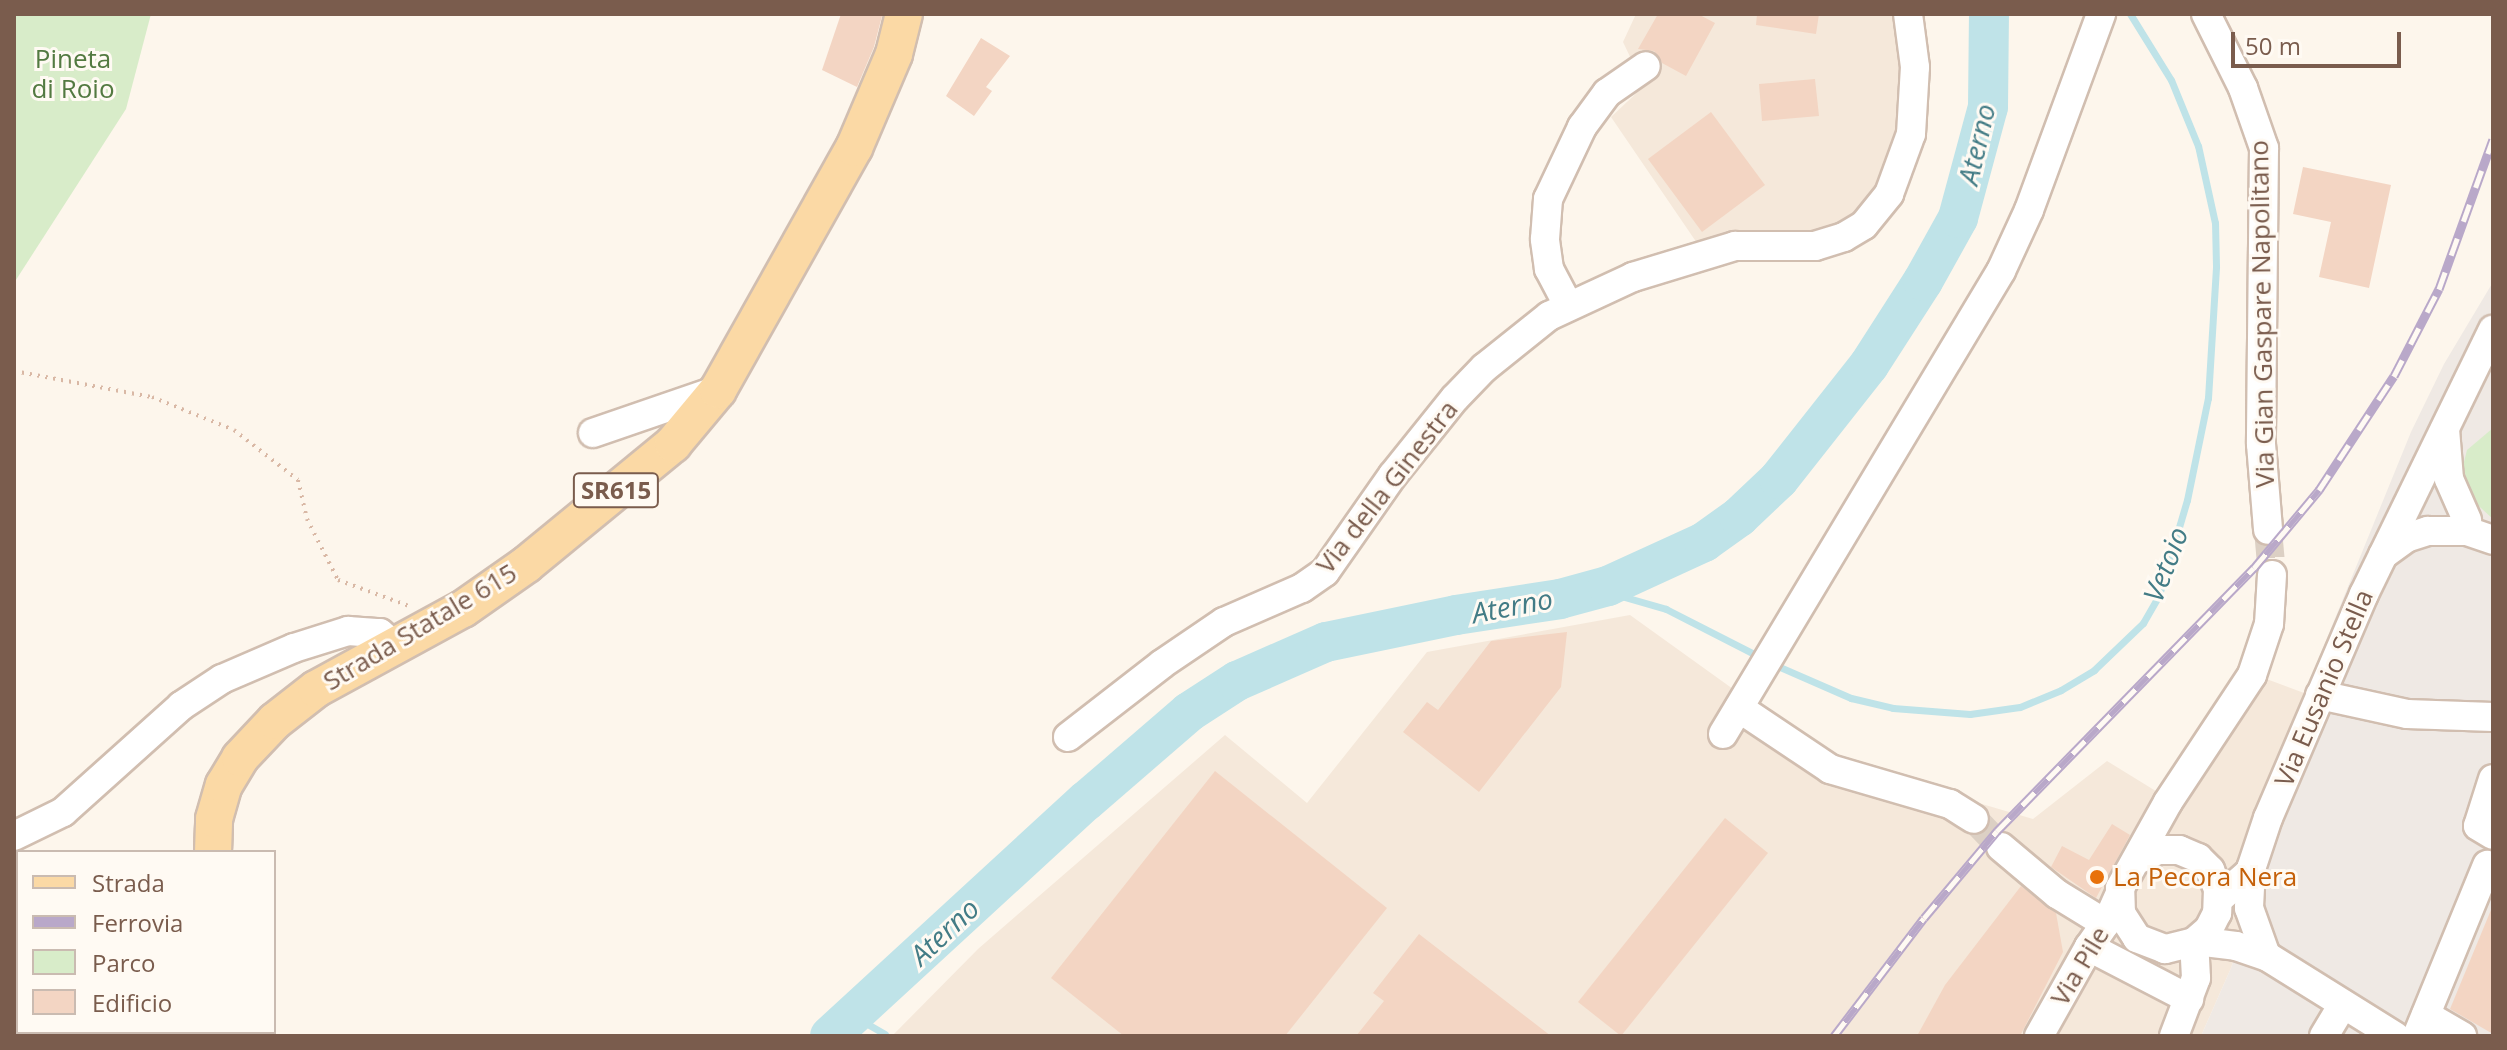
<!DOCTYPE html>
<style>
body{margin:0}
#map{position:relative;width:2507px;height:1050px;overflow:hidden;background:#fdf6ec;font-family:"Open Sans",sans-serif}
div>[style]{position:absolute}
.residential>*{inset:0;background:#f5e8da}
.industrial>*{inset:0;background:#efe9e4}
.green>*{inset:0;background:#d8ecc9}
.stream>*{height:7px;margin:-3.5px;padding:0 3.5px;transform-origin:3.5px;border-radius:3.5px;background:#bfe3e8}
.river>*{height:40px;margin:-20px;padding:0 20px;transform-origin:20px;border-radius:20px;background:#bfe3e8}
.building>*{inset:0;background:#f3d5c3}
.minor-tunnel>*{height:28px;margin-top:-14px;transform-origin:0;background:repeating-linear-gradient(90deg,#dcd0c4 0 28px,transparent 0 42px)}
.path>*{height:4px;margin-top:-2px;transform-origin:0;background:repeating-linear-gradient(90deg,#d9b8a5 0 2px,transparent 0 8px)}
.roads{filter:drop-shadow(2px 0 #d1beb0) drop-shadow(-2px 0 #d1beb0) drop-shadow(0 2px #d1beb0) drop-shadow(0 -2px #d1beb0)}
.minor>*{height:28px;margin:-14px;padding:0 14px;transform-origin:14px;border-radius:14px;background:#fff}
.major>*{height:36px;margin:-18px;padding:0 18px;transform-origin:18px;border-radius:18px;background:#fbd9a5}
.rail>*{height:9px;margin-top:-4.5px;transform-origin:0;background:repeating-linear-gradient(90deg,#fffaf3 0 18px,#b9a8c9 0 36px);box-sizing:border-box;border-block:2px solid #b9a8c9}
.dots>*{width:22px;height:22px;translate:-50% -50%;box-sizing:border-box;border:4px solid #fffaf3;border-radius:50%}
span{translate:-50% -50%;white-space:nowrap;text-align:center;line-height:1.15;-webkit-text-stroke:6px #fffaf3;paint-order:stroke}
.shield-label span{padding:2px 6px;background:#fffaf3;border:2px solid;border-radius:6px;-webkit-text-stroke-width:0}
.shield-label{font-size:24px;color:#7a5c4d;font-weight:700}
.park-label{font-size:26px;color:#537a41}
.street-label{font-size:26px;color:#7a5c4d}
.food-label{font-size:26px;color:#c56008}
.left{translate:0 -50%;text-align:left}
.water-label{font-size:28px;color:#437c86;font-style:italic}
.frame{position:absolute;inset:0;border:16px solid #7a5c4d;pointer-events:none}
.legend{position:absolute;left:16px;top:850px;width:260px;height:184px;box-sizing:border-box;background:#fffaf3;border:2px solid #cabbb1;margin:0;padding:10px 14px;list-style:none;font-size:24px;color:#7a5c4d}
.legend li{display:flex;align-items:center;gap:16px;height:40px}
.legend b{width:40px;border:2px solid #cabbb1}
.scale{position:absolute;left:2231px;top:32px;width:170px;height:36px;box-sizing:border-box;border:4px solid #7a5c4d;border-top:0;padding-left:10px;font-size:24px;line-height:28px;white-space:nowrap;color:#7a5c4d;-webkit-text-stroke:6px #fffaf3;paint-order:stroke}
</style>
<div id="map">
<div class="residential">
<i style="clip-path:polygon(1636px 14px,1921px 14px,1884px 216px,1714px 268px,1611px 117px,1644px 86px,1623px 42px)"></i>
<i style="clip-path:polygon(1630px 615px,1832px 760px,2033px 819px,2107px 761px,2159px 793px,2237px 668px,2304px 693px,2248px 831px,2271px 847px,2231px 968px,2201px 1036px,892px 1036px,978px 949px,1225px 735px,1307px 803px,1427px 652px)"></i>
</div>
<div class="industrial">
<i style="clip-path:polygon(2493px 282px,2493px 1036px,2201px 1036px,2231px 968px,2271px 847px,2248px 832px,2411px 432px,2444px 364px)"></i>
</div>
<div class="green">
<i style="clip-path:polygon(14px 14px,151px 14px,126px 109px,14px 283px)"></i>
<i style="clip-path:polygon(2493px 428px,2493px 519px,2470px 498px,2461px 474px,2467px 450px)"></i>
</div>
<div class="stream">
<i style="left:1585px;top:592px;width:29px;rotate:4deg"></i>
<i style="left:1614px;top:594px;width:54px;rotate:16.1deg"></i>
<i style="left:1666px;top:609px;width:108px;rotate:27deg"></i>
<i style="left:1773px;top:664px;width:85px;rotate:23.6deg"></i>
<i style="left:1851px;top:698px;width:43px;rotate:13.4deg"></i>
<i style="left:1893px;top:708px;width:77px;rotate:4.5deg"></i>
<i style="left:1970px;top:714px;width:50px;rotate:-8deg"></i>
<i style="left:2020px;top:707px;width:44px;rotate:-22.5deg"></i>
<i style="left:2061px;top:690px;width:39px;rotate:-31deg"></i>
<i style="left:2094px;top:670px;width:68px;rotate:-43.8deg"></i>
<i style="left:2143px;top:623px;width:32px;rotate:-60deg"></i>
<i style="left:2159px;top:595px;width:99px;rotate:-73.6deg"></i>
<i style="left:2187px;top:500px;width:104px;rotate:-78.4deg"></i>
<i style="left:2208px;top:398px;width:132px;rotate:-86.5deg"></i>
<i style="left:2216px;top:266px;width:43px;rotate:-91.3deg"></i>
<i style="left:2215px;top:223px;width:79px;rotate:-102.4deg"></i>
<i style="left:2198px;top:146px;width:71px;rotate:-112.2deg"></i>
<i style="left:2171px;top:80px;width:78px;rotate:-121.8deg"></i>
<i style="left:846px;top:1021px;width:18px;rotate:3deg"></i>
<i style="left:864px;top:1022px;width:24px;rotate:30deg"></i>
</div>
<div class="river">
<i style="left:830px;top:1036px;width:348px;rotate:-42.6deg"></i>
<i style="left:1086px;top:801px;width:136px;rotate:-40.8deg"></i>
<i style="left:1189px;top:712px;width:57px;rotate:-32.9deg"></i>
<i style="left:1237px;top:681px;width:97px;rotate:-23.7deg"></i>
<i style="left:1326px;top:642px;width:133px;rotate:-11.7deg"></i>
<i style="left:1456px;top:615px;width:105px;rotate:-8.7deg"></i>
<i style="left:1560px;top:599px;width:50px;rotate:-15.2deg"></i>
<i style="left:1608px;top:586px;width:106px;rotate:-24.6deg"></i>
<i style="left:1704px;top:542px;width:43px;rotate:-35.5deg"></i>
<i style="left:1739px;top:517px;width:55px;rotate:-43.5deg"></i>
<i style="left:1779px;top:479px;width:145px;rotate:-51.7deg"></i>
<i style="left:1869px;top:365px;width:100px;rotate:-57.3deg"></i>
<i style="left:1923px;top:281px;width:72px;rotate:-60.9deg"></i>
<i style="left:1958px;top:218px;width:115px;rotate:-74.9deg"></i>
<i style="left:1988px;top:107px;width:93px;rotate:-89.4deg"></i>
</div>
<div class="building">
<i style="clip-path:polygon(841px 14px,882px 16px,874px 47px,857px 87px,822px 70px)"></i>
<i style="clip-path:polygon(1658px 14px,1698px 14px,1715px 23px,1686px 76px,1662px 63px,1654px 51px,1638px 49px)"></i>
<i style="clip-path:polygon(1757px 14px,1819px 14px,1816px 34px,1756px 25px)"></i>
<i style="clip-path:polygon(981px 38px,1010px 56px,986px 87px,992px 91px,974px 116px,946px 96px)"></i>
<i style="clip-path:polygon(1815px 79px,1819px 116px,1762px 121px,1759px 84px)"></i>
<i style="clip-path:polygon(1711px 112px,1765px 185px,1702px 232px,1648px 159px)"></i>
<i style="clip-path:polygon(2303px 167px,2391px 185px,2369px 288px,2319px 277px,2331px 222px,2293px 214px)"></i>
<i style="clip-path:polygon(1567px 632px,1561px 687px,1479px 792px,1403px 732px,1427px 702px,1438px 710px,1491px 641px)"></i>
<i style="clip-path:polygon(1215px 771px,1387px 908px,1285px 1036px,1124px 1036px,1051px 978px)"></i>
<i style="clip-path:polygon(1725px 818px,1768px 853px,1621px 1036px,1578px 1002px)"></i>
<i style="clip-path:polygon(2112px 824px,2130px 835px,2096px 898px,2051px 867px,2062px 846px,2089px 860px)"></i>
<i style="clip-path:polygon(2021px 886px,2056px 913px,2063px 952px,2020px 1036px,1917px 1036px,1945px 985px)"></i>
<i style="clip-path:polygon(2493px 905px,2493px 1034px,2450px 1009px)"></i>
<i style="clip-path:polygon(1419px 934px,1551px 1036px,1356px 1036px,1384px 1001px,1373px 993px)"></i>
</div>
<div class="minor-tunnel">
<i style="left:2268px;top:530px;width:45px;rotate:84.9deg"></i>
<i style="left:1974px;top:819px;width:39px;rotate:46deg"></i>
</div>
<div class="path">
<i style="left:14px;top:371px;width:140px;rotate:10.7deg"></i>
<i style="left:152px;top:397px;width:88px;rotate:21.9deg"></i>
<i style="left:234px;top:430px;width:81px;rotate:38deg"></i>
<i style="left:298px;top:480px;width:40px;rotate:77deg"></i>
<i style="left:307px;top:519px;width:68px;rotate:63.1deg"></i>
<i style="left:338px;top:580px;width:76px;rotate:20.1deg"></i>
</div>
<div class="roads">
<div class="minor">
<i style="left:2206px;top:14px;width:83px;rotate:63.4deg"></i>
<i style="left:2243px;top:88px;width:64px;rotate:70.7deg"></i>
<i style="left:2264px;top:148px;width:296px;rotate:90.6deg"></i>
<i style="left:2261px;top:444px;width:86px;rotate:85.3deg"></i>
<i style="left:1568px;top:305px;width:41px;rotate:-117.8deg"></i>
<i style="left:1549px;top:269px;width:30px;rotate:-98deg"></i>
<i style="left:1545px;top:239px;width:40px;rotate:-85.7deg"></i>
<i style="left:1548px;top:199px;width:80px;rotate:-64.7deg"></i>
<i style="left:1582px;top:127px;width:42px;rotate:-53.7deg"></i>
<i style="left:1607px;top:93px;width:47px;rotate:-34.7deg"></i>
<i style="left:2445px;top:429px;width:50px;rotate:85.4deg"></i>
<i style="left:2449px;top:479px;width:45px;rotate:66.3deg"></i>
<i style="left:593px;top:433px;width:132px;rotate:-19deg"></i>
<i style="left:2383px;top:555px;width:29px;rotate:-36deg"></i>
<i style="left:2406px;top:538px;width:23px;rotate:-18deg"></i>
<i style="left:2428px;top:531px;width:39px"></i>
<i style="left:2467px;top:531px;width:28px;rotate:19deg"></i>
<i style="left:2320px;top:695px;width:89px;rotate:12.3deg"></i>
<i style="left:2407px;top:714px;width:86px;rotate:2deg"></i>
<i style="left:1739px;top:708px;width:110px;rotate:33.8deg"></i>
<i style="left:1830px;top:769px;width:125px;rotate:16.3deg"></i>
<i style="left:1950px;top:804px;width:28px;rotate:32deg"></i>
<i style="left:1723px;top:734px;width:540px;rotate:-59.02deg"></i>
<i style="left:2001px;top:271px;width:67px;rotate:-65.3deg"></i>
<i style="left:2029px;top:210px;width:209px;rotate:-69.8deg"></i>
<i style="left:1068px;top:737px;width:119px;rotate:-37.8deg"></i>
<i style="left:1162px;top:664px;width:75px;rotate:-34.1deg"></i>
<i style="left:1224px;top:622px;width:85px;rotate:-23.6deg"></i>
<i style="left:1302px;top:588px;width:28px;rotate:-35deg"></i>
<i style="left:1325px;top:572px;width:118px;rotate:-55deg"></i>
<i style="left:1393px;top:475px;width:99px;rotate:-51.2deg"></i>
<i style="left:1455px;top:398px;width:42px;rotate:-46deg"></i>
<i style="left:1484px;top:368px;width:83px;rotate:-38.7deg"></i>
<i style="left:1549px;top:316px;width:93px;rotate:-24.9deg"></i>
<i style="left:1633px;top:277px;width:107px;rotate:-16.9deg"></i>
<i style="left:1735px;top:246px;width:80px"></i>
<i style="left:1815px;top:246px;width:30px;rotate:-17deg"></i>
<i style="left:1844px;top:237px;width:23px;rotate:-31deg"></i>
<i style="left:1864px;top:225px;width:40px;rotate:-51deg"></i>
<i style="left:1889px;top:194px;width:64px;rotate:-69.9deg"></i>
<i style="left:1911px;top:134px;width:67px;rotate:-86.6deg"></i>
<i style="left:1915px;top:67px;width:53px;rotate:-97.5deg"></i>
<i style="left:2493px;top:779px;width:49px;rotate:107.7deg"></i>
<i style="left:2478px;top:826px;width:17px;rotate:31deg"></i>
<i style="left:14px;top:836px;width:55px;rotate:-26.1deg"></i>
<i style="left:63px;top:812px;width:159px;rotate:-41.9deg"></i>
<i style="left:181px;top:706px;width:49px;rotate:-33.4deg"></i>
<i style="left:222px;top:679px;width:78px;rotate:-23.3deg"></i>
<i style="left:294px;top:648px;width:57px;rotate:-17.5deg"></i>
<i style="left:348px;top:631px;width:32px;rotate:4deg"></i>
<i style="left:380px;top:633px;width:21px;rotate:41deg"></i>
<i style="left:2001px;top:847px;width:73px;rotate:40deg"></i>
<i style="left:2057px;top:894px;width:57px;rotate:31.5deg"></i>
<i style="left:2139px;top:859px;width:21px;rotate:-25deg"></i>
<i style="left:2158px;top:850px;width:21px"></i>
<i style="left:2179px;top:850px;width:21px;rotate:23deg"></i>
<i style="left:2198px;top:858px;width:17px;rotate:45deg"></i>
<i style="left:2210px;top:870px;width:21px;rotate:67deg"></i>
<i style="left:2218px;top:889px;width:24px;rotate:92deg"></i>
<i style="left:2217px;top:913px;width:18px;rotate:117deg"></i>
<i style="left:2209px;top:929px;width:20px;rotate:139deg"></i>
<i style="left:2194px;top:942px;width:30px;rotate:166deg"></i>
<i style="left:2165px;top:949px;width:30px;rotate:-159deg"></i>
<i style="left:2137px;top:938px;width:30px;rotate:-123deg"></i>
<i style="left:2121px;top:913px;width:25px;rotate:-92deg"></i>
<i style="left:2120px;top:888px;width:98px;rotate:-60.8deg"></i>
<i style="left:2168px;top:802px;width:152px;rotate:-56.5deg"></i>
<i style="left:2252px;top:675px;width:54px;rotate:-71.6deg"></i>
<i style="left:2269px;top:624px;width:49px;rotate:-86.5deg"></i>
<i style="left:2251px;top:869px;width:39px;rotate:93deg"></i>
<i style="left:2249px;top:908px;width:45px;rotate:70.3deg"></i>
<i style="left:2219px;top:899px;width:41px;rotate:-41.1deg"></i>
<i style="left:2250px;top:872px;width:57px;rotate:-71.6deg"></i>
<i style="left:2268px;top:818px;width:244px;rotate:-66.8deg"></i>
<i style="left:2364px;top:594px;width:294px;rotate:-64deg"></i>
<i style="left:2196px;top:941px;width:40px;rotate:7.1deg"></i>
<i style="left:2236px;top:946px;width:34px;rotate:19deg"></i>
<i style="left:2268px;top:957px;width:150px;rotate:31.9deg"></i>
<i style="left:2089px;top:947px;width:113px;rotate:27.5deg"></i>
<i style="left:2426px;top:1015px;width:42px;rotate:30.3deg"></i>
<i style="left:2039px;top:1036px;width:102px;rotate:-60.7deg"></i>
<i style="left:2089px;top:947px;width:33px;rotate:-55deg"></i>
<i style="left:2108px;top:920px;width:27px;rotate:-66deg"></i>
<i style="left:2174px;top:1036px;width:62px;rotate:-69.2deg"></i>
<i style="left:2196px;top:978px;width:36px;rotate:-93deg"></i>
<i style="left:2324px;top:1036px;width:37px;rotate:-59deg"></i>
<i style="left:2417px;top:1036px;width:185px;rotate:-67.7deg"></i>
</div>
<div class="major">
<i style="left:213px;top:852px;width:33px;rotate:-88deg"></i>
<i style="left:214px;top:819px;width:35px;rotate:-74deg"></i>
<i style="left:224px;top:785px;width:31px;rotate:-59deg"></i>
<i style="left:240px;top:758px;width:51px;rotate:-46.6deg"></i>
<i style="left:275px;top:721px;width:52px;rotate:-38deg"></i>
<i style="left:316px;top:689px;width:167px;rotate:-28.6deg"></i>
<i style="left:463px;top:609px;width:78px;rotate:-35.1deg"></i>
<i style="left:527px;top:564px;width:189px;rotate:-39.4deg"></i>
<i style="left:673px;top:444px;width:70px;rotate:-50.2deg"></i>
<i style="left:718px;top:390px;width:278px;rotate:-60.7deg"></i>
<i style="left:854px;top:148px;width:102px;rotate:-66.9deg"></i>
<i style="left:894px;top:54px;width:41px;rotate:-76deg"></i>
<i style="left:197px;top:1036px;width:5px;rotate:-53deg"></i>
</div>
</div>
<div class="rail">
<i style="left:1834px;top:1036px;width:148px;rotate:-52.7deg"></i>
<i style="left:1924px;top:918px;width:114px;rotate:-50deg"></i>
<i style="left:1997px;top:831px;width:368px;rotate:-45.7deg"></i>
<i style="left:2254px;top:568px;width:102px;rotate:-50.2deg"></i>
<i style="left:2319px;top:490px;width:136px;rotate:-56.7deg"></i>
<i style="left:2394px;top:376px;width:98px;rotate:-62.7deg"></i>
<i style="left:2439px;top:289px;width:159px;rotate:-70.2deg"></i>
</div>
<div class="dots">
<i style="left:2097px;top:877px;background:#e8710a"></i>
</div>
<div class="shield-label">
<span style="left:616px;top:490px">SR615</span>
</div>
<div class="park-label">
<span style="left:73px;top:74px">Pineta<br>di Roio</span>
</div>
<div class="street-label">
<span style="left:2262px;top:314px;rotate:-91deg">Via Gian Gaspare Napolitano</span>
<span style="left:1387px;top:487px;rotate:-52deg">Via della Ginestra</span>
<span style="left:420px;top:627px;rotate:-31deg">Strada Statale 615</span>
<span style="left:2324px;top:688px;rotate:-67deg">Via Eusanio Stella</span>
<span style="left:2080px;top:966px;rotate:-59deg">Via Pile</span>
</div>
<div class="food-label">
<span class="left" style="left:2113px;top:877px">La Pecora Nera</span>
</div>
<div class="water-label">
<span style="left:1976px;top:144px;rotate:-77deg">Aterno</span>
<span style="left:2165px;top:564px;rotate:-69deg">Vetoio</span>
<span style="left:1512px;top:605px;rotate:-11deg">Aterno</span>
<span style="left:944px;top:931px;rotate:-43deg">Aterno</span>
</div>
<div class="frame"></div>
<ul class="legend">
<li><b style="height:10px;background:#fbd9a5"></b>Strada</li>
<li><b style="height:10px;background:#b9a8c9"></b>Ferrovia</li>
<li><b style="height:22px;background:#d8ecc9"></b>Parco</li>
<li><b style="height:22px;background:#f3d5c3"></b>Edificio</li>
</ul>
<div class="scale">50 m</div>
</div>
